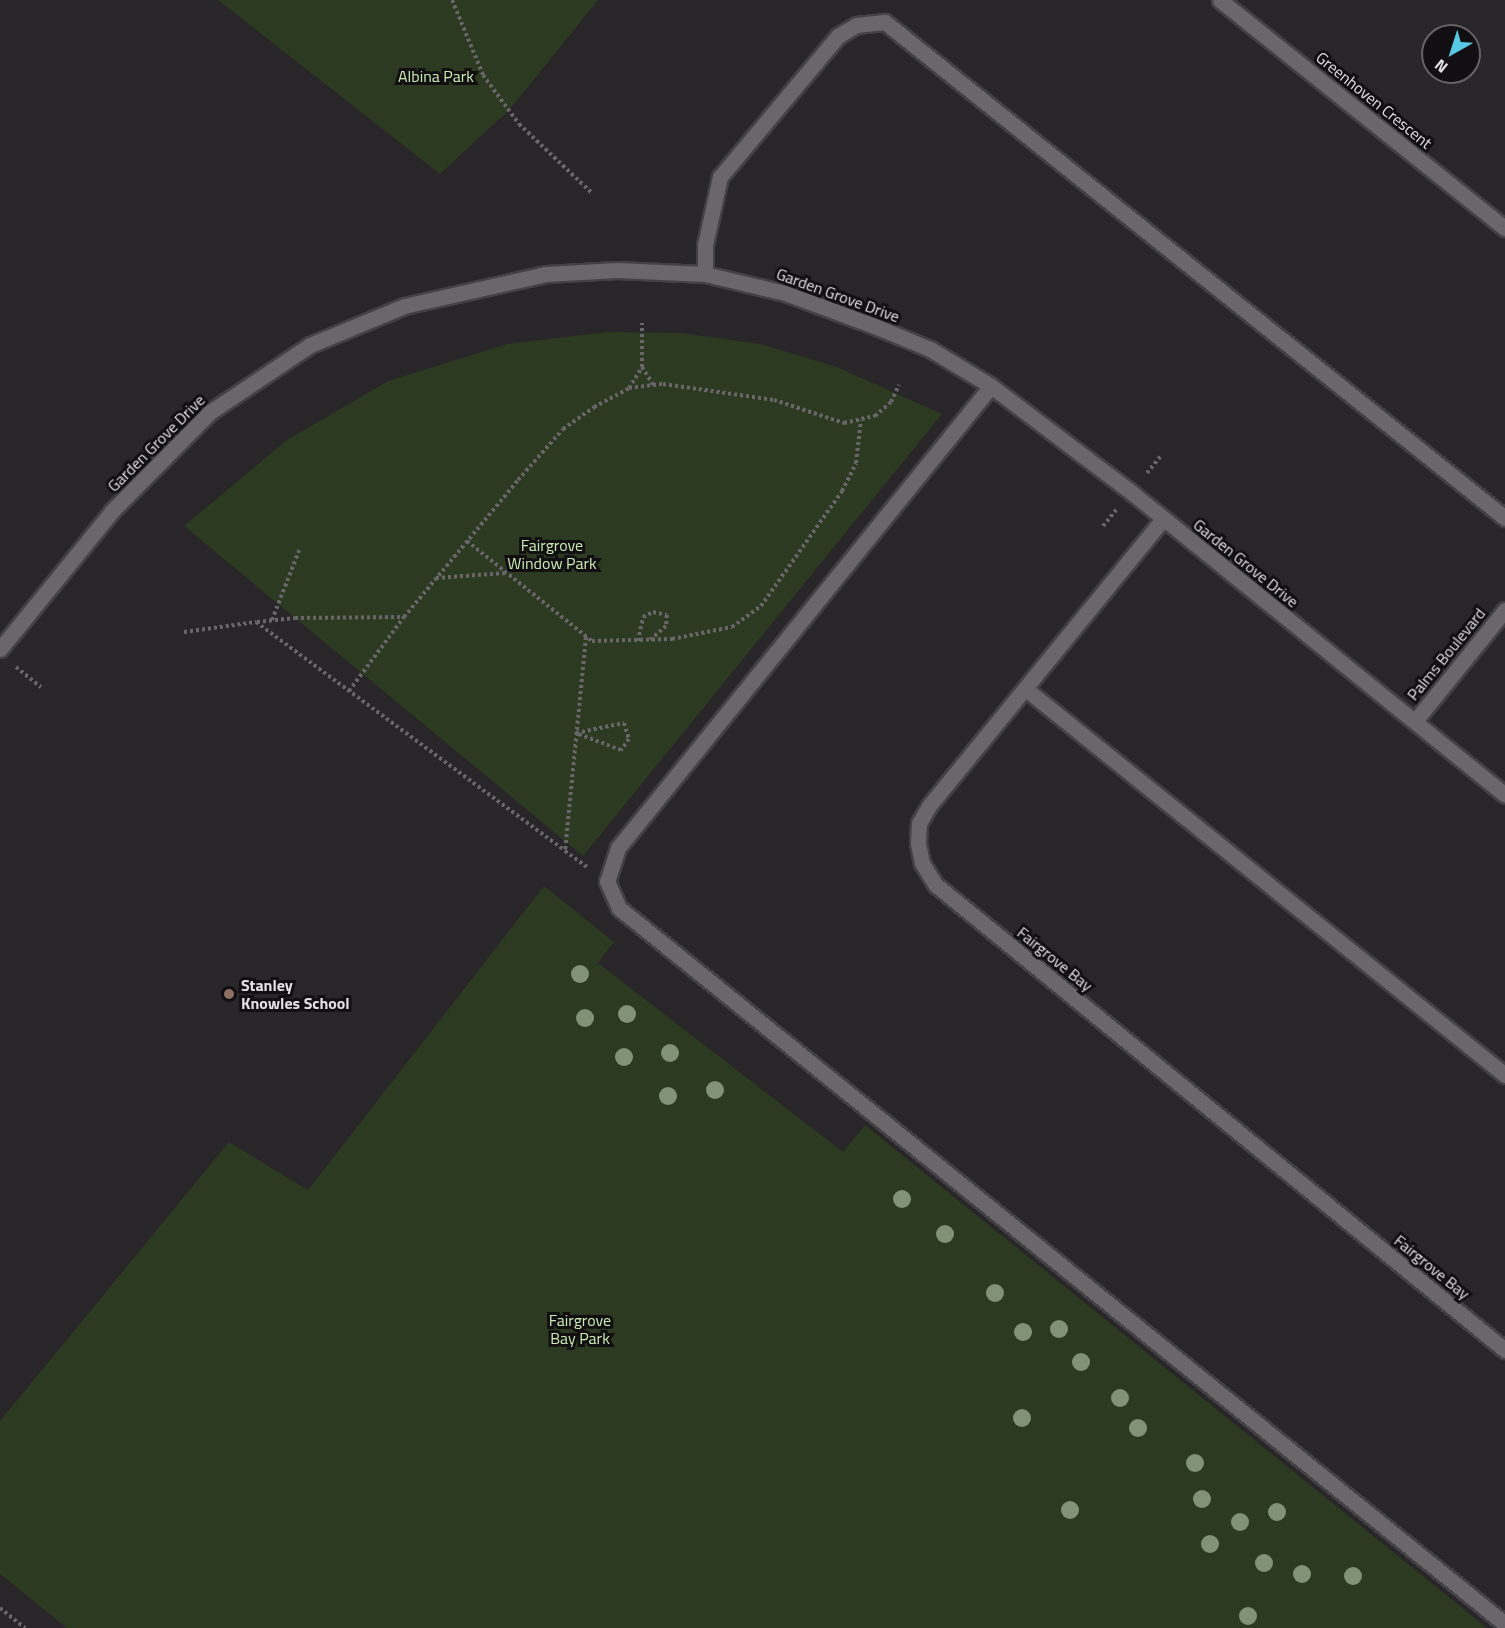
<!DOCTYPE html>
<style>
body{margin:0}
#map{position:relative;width:1505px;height:1628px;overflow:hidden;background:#292629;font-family:"Titillium Web",sans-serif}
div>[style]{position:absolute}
.green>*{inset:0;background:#2b3a20}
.path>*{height:4px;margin-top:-2px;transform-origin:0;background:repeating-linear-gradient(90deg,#696669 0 3px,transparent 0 6px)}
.roads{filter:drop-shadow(2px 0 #444144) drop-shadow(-2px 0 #444144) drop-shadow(0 2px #444144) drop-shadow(0 -2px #444144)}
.minor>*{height:15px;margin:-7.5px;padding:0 7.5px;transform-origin:7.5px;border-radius:7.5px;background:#6a6669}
.trees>*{width:18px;height:18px;margin:-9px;border-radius:50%;background:#829276}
.dots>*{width:16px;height:16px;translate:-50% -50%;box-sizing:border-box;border:3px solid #110f11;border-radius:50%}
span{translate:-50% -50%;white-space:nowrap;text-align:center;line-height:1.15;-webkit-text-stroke:6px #110f11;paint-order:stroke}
.park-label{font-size:16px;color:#caebb5}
.street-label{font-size:16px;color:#e1dfe1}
.poi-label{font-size:16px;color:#e1dfe1;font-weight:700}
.left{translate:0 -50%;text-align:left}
.north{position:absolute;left:1421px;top:24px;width:60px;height:60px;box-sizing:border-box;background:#110f11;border:2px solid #646264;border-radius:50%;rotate:219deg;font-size:16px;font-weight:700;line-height:24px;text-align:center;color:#e1dfe1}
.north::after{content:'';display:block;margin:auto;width:21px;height:27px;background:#58c9e3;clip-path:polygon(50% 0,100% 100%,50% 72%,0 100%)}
</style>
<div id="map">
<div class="green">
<i style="clip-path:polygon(218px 0,598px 0,510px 109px,440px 174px)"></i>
<i style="clip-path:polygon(607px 332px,681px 333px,760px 344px,837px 367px,942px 414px,583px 856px,184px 526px,287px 440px,388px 381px,508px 344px)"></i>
<i style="clip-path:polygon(544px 886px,614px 942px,598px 963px,843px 1152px,865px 1125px,1487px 1628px,67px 1628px,0 1574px,0 1421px,229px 1142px,308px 1190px)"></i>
</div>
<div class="path">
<i style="left:452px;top:0;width:81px;rotate:67.5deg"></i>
<i style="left:483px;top:75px;width:61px;rotate:53.7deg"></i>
<i style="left:519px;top:124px;width:100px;rotate:43.4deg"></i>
<i style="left:642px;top:367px;width:22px;rotate:58deg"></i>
<i style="left:629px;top:388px;width:25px;rotate:-58deg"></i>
<i style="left:642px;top:367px;width:44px;rotate:-90deg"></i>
<i style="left:1147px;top:473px;width:22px;rotate:-51deg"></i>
<i style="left:1103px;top:526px;width:21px;rotate:-51deg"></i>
<i style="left:467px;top:541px;width:160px;rotate:38.7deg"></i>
<i style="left:592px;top:641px;width:80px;rotate:-1.4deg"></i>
<i style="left:672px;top:639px;width:61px;rotate:-11.3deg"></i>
<i style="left:732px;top:627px;width:36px;rotate:-36deg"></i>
<i style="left:761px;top:606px;width:141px;rotate:-54.8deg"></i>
<i style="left:842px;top:491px;width:31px;rotate:-63deg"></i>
<i style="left:856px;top:463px;width:43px;rotate:-83.4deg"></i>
<i style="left:436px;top:578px;width:70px;rotate:-4.1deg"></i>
<i style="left:272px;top:620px;width:77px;rotate:-68.7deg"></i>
<i style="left:257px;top:622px;width:38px;rotate:-6deg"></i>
<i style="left:295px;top:618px;width:109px;rotate:-0.5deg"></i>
<i style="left:184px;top:632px;width:73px;rotate:-7.9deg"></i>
<i style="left:256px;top:622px;width:385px;rotate:36.5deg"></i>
<i style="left:586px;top:637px;width:215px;rotate:95.6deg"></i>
<i style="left:565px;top:851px;width:27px;rotate:36deg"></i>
<i style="left:638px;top:641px;width:25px;rotate:-78deg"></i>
<i style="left:643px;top:617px;width:11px;rotate:-27deg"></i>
<i style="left:653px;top:612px;width:14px;rotate:12deg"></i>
<i style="left:667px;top:615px;width:11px;rotate:95deg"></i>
<i style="left:666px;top:626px;width:21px;rotate:139deg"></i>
<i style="left:16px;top:667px;width:32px;rotate:39deg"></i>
<i style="left:349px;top:691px;width:92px;rotate:-53.4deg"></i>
<i style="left:404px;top:617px;width:178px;rotate:-50.2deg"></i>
<i style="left:518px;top:480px;width:68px;rotate:-48.6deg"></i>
<i style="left:563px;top:429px;width:38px;rotate:-35deg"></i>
<i style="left:594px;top:407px;width:40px;rotate:-28deg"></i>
<i style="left:629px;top:388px;width:34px;rotate:-7deg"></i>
<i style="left:663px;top:384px;width:112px;rotate:8.2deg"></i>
<i style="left:774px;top:400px;width:74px;rotate:18.2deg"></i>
<i style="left:844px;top:423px;width:32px;rotate:-13deg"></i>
<i style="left:875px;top:416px;width:21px;rotate:-41deg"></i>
<i style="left:891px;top:402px;width:19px;rotate:-65deg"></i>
<i style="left:624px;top:723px;width:17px;rotate:73deg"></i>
<i style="left:629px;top:739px;width:14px;rotate:126deg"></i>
<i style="left:621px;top:750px;width:48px;rotate:-159.3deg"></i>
<i style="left:576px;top:733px;width:49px;rotate:-11.8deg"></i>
<i style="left:0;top:1608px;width:32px;rotate:39deg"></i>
</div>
<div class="roads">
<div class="minor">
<i style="left:1220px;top:0;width:365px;rotate:38.7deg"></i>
<i style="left:705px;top:274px;width:29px;rotate:-90deg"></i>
<i style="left:705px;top:245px;width:70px;rotate:-77.6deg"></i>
<i style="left:720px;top:177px;width:184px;rotate:-50.1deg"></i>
<i style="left:838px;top:36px;width:21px;rotate:-31deg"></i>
<i style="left:856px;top:25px;width:29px;rotate:-6deg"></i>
<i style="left:885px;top:22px;width:794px;rotate:38.66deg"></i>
<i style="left:991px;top:386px;width:594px;rotate:128.92deg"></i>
<i style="left:618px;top:848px;width:35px;rotate:108deg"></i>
<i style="left:607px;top:881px;width:30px;rotate:66deg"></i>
<i style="left:619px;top:908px;width:1139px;rotate:38.94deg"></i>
<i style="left:1163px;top:519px;width:370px;rotate:129.2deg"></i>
<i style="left:929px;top:806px;width:20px;rotate:120deg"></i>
<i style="left:919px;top:823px;width:20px;rotate:93deg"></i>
<i style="left:918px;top:843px;width:20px;rotate:79deg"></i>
<i style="left:922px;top:863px;width:26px;rotate:58deg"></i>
<i style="left:936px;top:885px;width:735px;rotate:39.26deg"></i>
<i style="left:0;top:649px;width:178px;rotate:-50.9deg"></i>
<i style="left:112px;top:511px;width:139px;rotate:-45.3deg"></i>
<i style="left:210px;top:412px;width:120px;rotate:-33.8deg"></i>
<i style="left:310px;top:345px;width:102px;rotate:-22.5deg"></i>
<i style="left:404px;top:306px;width:146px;rotate:-12.7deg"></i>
<i style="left:546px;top:274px;width:71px;rotate:-3.2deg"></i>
<i style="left:617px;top:270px;width:88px;rotate:2.6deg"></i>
<i style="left:705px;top:274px;width:82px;rotate:13.4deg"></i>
<i style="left:785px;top:293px;width:93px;rotate:20.2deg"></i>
<i style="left:872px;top:325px;width:63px;rotate:22.5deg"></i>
<i style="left:930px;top:349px;width:71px;rotate:31.2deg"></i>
<i style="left:991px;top:386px;width:176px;rotate:37.1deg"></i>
<i style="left:1131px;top:492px;width:481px;rotate:39deg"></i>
<i style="left:1027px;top:690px;width:614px;rotate:38.85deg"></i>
<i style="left:1415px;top:721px;width:143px;rotate:-51deg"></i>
</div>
</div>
<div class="trees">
<i style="left:580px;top:974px"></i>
<i style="left:627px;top:1014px"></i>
<i style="left:585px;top:1018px"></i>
<i style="left:670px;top:1053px"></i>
<i style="left:624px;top:1057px"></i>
<i style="left:715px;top:1090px"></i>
<i style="left:668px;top:1096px"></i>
<i style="left:902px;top:1199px"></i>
<i style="left:945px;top:1234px"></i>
<i style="left:995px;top:1293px"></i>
<i style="left:1059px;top:1329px"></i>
<i style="left:1023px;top:1332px"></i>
<i style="left:1081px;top:1362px"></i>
<i style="left:1120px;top:1398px"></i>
<i style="left:1022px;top:1418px"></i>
<i style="left:1138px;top:1428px"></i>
<i style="left:1195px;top:1463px"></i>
<i style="left:1202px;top:1499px"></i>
<i style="left:1070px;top:1510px"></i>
<i style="left:1277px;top:1512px"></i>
<i style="left:1240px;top:1522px"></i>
<i style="left:1210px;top:1544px"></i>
<i style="left:1264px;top:1563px"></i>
<i style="left:1302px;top:1574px"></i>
<i style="left:1353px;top:1576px"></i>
<i style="left:1248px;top:1616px"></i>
</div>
<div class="dots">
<i style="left:229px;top:994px;background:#8d6e63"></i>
</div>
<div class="park-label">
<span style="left:436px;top:76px">Albina Park</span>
<span style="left:552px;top:554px">Fairgrove<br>Window Park</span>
<span style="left:580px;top:1329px">Fairgrove<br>Bay Park</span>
</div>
<div class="street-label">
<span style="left:1374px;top:100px;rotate:39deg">Greenhoven Crescent</span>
<span style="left:838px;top:295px;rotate:20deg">Garden Grove Drive</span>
<span style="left:156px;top:443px;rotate:-45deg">Garden Grove Drive</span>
<span style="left:1246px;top:563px;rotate:39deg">Garden Grove Drive</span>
<span style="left:1446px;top:654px;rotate:-51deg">Palms Boulevard</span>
<span style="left:1055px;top:959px;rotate:39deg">Fairgrove Bay</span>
<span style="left:1432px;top:1267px;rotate:39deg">Fairgrove Bay</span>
</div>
<div class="poi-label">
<span class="left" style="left:241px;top:994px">Stanley<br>Knowles School</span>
</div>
<div class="north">N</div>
</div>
